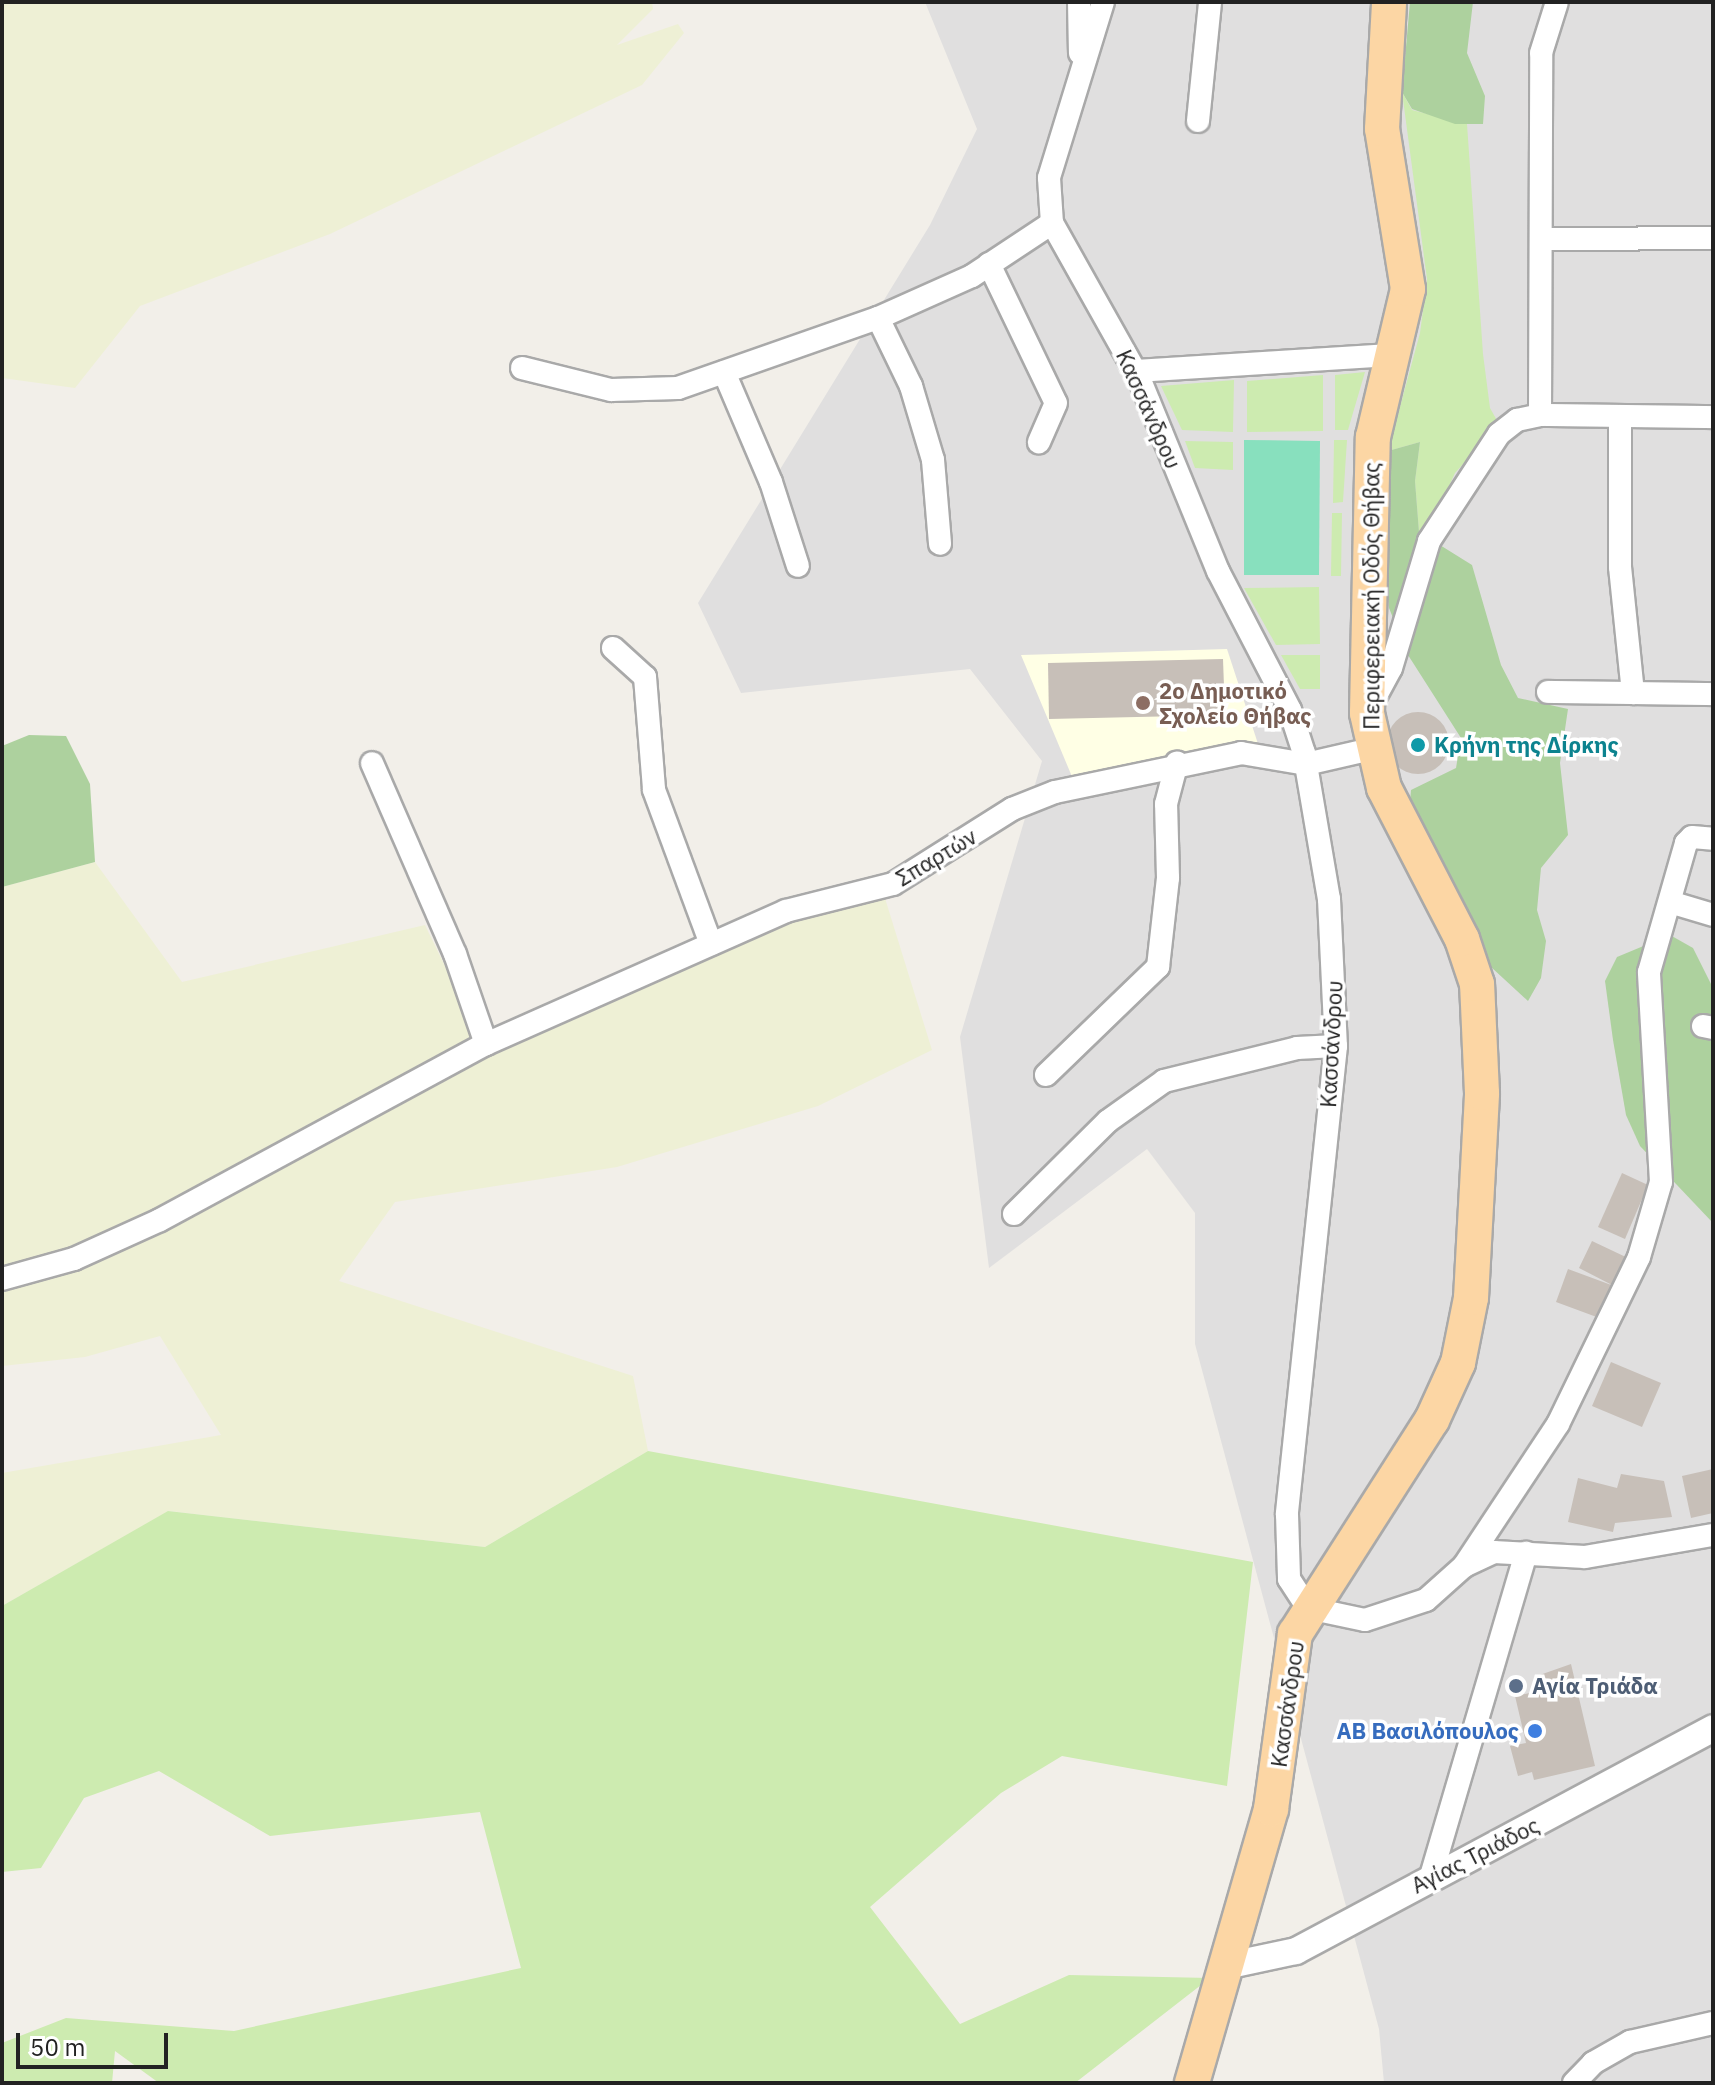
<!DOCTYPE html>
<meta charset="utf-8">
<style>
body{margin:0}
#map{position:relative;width:1715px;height:2085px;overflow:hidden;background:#f2efe9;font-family:"IBM Plex Sans",sans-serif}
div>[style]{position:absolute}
.residential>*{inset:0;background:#e0dfdf}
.education>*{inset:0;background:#ffffe5}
.farmland>*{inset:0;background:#eef0d5}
.grass>*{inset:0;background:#cdebb0}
.forest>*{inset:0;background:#add19e}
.pitch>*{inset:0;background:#88e0be}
.building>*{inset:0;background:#c7bfb8}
.round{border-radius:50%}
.roads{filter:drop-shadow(2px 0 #a9a9a9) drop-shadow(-2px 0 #a9a9a9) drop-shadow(0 2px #a9a9a9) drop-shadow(0 -2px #a9a9a9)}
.minor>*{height:22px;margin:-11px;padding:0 11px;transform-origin:11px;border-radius:11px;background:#fff}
.tertiary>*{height:26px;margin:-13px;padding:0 13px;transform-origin:13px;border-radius:13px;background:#fff}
.primary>*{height:34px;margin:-17px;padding:0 17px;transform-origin:17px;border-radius:17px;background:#fcd6a4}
.dots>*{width:22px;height:22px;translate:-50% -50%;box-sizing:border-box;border:4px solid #fff;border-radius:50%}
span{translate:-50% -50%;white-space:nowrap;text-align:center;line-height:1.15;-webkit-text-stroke:7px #fff;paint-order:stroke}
.street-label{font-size:22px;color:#222}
.education-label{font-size:22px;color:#785e54;font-weight:700}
.left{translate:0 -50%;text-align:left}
.culture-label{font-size:22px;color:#0d838f;font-weight:700}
.service-label{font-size:22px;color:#4e5e75;font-weight:700}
.shop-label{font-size:22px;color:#366cbe;font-weight:700}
.right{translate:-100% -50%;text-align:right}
.frame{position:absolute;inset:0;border:4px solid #222;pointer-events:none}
.scale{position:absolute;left:16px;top:2033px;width:152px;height:36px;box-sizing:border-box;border:4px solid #222;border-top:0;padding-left:10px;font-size:24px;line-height:28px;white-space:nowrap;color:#222;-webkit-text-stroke:6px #fff;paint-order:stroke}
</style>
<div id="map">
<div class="residential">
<i style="clip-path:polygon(925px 2px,1713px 2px,1713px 2083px,1384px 2083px,1379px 2029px,1195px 1344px,1195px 1213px,1147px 1149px,989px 1268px,960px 1037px,1042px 761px,970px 669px,741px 693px,698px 603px,930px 225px,977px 129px)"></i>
</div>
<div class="education">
<i style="clip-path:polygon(1227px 649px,1260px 750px,1073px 779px,1021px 655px)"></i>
</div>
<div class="farmland">
<i style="clip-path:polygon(2px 2px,652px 2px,653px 9px,617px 45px,678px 24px,684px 33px,642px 85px,330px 234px,140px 306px,75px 388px,2px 378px)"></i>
<i style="clip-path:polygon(95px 862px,182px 982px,425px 925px,488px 1054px,796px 918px,884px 895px,932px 1050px,818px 1106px,617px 1167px,395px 1202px,339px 1281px,633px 1376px,648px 1451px,485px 1547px,169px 1511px,2px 1606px,2px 1473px,221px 1435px,160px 1336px,85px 1357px,2px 1366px,2px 887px)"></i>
</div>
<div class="grass">
<i style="clip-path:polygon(1402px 92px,1412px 110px,1467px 124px,1483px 354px,1490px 408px,1499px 424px,1455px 473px,1439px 508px,1419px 532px,1415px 481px,1420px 442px,1388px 451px,1420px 333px,1427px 279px)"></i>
<i style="clip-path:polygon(1365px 372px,1348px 430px,1335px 430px,1335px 375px)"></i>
<i style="clip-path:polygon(1323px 375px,1323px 431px,1247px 432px,1247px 381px)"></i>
<i style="clip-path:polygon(1234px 380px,1233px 432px,1182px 430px,1161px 386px)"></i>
<i style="clip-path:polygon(1334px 440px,1347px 440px,1343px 502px,1333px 503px)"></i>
<i style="clip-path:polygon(1185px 441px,1233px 442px,1233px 470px,1195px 468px)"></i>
<i style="clip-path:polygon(1332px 513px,1342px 513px,1341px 576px,1331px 576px)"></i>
<i style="clip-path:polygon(1319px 587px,1320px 644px,1276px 645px,1244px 588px)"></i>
<i style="clip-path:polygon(1281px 655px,1320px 655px,1320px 689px,1300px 689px)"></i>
<i style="clip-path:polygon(648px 1451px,1253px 1562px,1227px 1786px,1062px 1756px,1001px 1793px,870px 1907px,960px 2024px,1069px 1975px,1210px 1978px,1075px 2083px,159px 2083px,115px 2051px,112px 2083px,2px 2083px,2px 2043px,66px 2018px,234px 2031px,521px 1968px,480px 1812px,270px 1836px,159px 1771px,84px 1798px,41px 1868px,2px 1872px,2px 1606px,168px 1511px,485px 1547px)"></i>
</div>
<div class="forest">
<i style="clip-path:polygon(1410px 2px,1473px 2px,1467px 53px,1485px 96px,1483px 124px,1455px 124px,1412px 109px,1402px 92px)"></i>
<i style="clip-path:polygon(1420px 442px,1415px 481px,1419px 532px,1472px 565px,1501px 665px,1518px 698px,1568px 709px,1560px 763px,1568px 835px,1541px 868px,1537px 910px,1546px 941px,1541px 978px,1528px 1001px,1491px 967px,1410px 803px,1411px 790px,1456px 768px,1461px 738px,1408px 655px,1389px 608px,1382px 521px,1388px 451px)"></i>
<i style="clip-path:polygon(29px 735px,66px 736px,90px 784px,95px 862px,2px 887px,2px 746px)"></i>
<i style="clip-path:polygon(1670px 935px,1693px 948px,1713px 988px,1713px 1223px,1640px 1146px,1626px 1115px,1613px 1040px,1605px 981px,1617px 957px)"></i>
</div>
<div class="pitch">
<i style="clip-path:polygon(1244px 440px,1320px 441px,1319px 575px,1244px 575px)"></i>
</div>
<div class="building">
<i style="clip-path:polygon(1223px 659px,1225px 715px,1049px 719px,1048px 663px)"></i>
<i class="round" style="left:1387px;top:712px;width:62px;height:62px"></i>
<i style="clip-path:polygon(1622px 1173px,1648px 1185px,1625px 1239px,1598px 1227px)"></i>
<i style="clip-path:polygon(1592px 1241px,1630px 1259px,1602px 1319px,1556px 1302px,1568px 1269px,1614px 1286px,1579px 1268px)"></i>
<i style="clip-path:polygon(1611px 1362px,1661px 1383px,1642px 1427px,1592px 1406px)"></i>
<i style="clip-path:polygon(1713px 1469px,1713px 1513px,1691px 1518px,1682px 1476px)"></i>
<i style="clip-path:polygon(1621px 1474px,1664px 1481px,1672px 1517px,1615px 1523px,1613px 1532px,1568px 1522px,1578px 1478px,1617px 1488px)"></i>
<i style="clip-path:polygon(1571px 1664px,1595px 1766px,1534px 1780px,1532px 1772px,1518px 1776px,1510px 1746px,1526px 1743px,1515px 1696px,1539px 1691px,1534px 1677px)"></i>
</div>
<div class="roads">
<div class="minor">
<i style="left:1079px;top:2px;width:51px;rotate:88.9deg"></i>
<i style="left:1103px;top:2px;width:184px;rotate:107.1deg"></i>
<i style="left:1049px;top:178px;width:45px;rotate:86.2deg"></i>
<i style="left:1052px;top:223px;width:180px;rotate:60.7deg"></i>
<i style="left:1140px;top:380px;width:206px;rotate:67.8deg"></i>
<i style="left:1218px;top:571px;width:157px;rotate:62.6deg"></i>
<i style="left:1290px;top:710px;width:45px;rotate:72deg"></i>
<i style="left:1304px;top:753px;width:148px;rotate:80.3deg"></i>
<i style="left:1329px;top:899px;width:147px;rotate:87.3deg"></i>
<i style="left:1336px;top:1046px;width:471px;rotate:96deg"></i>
<i style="left:1287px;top:1514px;width:65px;rotate:88.2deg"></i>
<i style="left:1289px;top:1579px;width:35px;rotate:57deg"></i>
<i style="left:1308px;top:1608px;width:58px;rotate:11.9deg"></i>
<i style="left:1365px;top:1620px;width:64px;rotate:-18.2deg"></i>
<i style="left:1426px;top:1600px;width:51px;rotate:-41.8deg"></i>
<i style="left:1464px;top:1566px;width:33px;rotate:-25deg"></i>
<i style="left:1494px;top:1552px;width:91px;rotate:3.1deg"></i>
<i style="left:1585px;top:1557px;width:130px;rotate:-9.8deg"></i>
<i style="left:1198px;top:121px;width:120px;rotate:-84.2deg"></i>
<i style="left:1543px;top:239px;width:170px;rotate:-0.3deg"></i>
<i style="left:989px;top:264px;width:154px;rotate:64.3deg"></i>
<i style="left:1056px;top:403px;width:43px;rotate:113.6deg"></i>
<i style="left:878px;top:318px;width:76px;rotate:64.1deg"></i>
<i style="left:911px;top:386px;width:77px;rotate:73.4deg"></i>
<i style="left:933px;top:460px;width:84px;rotate:85.2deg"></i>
<i style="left:522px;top:368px;width:92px;rotate:13.9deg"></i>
<i style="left:611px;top:390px;width:67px;rotate:-1.7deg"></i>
<i style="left:678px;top:388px;width:212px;rotate:-19.3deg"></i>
<i style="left:878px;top:318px;width:103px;rotate:-24.1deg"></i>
<i style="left:972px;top:276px;width:96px;rotate:-33.5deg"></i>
<i style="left:1135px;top:371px;width:257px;rotate:-3.6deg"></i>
<i style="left:724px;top:372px;width:120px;rotate:66.9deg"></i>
<i style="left:771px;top:482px;width:88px;rotate:72.2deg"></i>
<i style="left:1540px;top:415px;width:362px;rotate:-89.8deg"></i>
<i style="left:1541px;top:53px;width:53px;rotate:-72.6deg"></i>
<i style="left:1620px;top:416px;width:151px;rotate:90deg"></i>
<i style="left:1620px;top:567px;width:127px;rotate:84.1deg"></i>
<i style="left:613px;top:648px;width:43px;rotate:42.2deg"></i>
<i style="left:645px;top:677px;width:113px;rotate:85.4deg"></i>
<i style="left:654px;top:790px;width:164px;rotate:69.7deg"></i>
<i style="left:1548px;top:692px;width:165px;rotate:0.7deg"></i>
<i style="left:1371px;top:705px;width:42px;rotate:-61.6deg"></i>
<i style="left:1391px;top:668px;width:133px;rotate:-73.3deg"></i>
<i style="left:1429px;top:541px;width:128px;rotate:-56.8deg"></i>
<i style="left:1499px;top:434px;width:23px;rotate:-38deg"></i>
<i style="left:1517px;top:420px;width:24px;rotate:-12deg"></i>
<i style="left:1540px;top:415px;width:173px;rotate:0.7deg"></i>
<i style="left:1673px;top:903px;width:42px;rotate:16.7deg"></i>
<i style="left:1703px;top:1026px;width:10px;rotate:11deg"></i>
<i style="left:486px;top:1044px;width:328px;rotate:-23.9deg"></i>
<i style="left:786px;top:911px;width:110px;rotate:-14.2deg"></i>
<i style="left:893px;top:884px;width:141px;rotate:-32.2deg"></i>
<i style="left:1012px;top:809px;width:46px;rotate:-21.6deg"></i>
<i style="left:1055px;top:792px;width:190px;rotate:-11.8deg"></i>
<i style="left:1241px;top:753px;width:66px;rotate:9.6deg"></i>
<i style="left:1306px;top:764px;width:67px;rotate:-13deg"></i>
<i style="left:1046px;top:1075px;width:156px;rotate:-44deg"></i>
<i style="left:1158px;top:967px;width:90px;rotate:-83.6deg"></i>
<i style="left:1168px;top:878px;width:74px;rotate:-91.5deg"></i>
<i style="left:1166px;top:804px;width:43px;rotate:-75.3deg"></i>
<i style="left:1014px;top:1214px;width:132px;rotate:-44.7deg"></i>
<i style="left:1108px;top:1121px;width:69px;rotate:-35.5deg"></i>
<i style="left:1164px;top:1081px;width:137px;rotate:-13.9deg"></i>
<i style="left:1297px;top:1048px;width:39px;rotate:-3deg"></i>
<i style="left:2px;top:1279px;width:75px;rotate:-15.5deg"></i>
<i style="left:74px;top:1259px;width:94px;rotate:-24.4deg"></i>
<i style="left:160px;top:1220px;width:370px;rotate:-28.4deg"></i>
<i style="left:486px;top:1044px;width:95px;rotate:-109deg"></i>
<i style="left:455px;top:954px;width:208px;rotate:-113.5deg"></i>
<i style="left:1464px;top:1566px;width:170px;rotate:-56.5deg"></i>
<i style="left:1558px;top:1424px;width:186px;rotate:-64.1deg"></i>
<i style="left:1639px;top:1257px;width:78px;rotate:-73.7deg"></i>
<i style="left:1661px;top:1182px;width:210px;rotate:-93.3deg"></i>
<i style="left:1649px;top:972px;width:134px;rotate:-74deg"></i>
<i style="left:1686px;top:843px;width:8px;rotate:-45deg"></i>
<i style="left:1692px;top:837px;width:21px;rotate:5deg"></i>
<i style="left:1431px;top:1876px;width:337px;rotate:-73.6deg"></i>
<i style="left:1574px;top:2083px;width:28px;rotate:-46deg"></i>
<i style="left:1593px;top:2063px;width:43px;rotate:-29.6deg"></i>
<i style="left:1630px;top:2042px;width:85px;rotate:-12.9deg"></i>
</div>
<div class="tertiary">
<i style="left:1230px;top:1965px;width:67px;rotate:-12deg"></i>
<i style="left:1296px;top:1951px;width:473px;rotate:-28.1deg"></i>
</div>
<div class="primary">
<i style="left:1192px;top:2083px;width:285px;rotate:-73.9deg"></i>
<i style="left:1271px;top:1809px;width:177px;rotate:-82.2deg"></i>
<i style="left:1295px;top:1634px;width:254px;rotate:-57.4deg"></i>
<i style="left:1432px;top:1420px;width:63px;rotate:-65.5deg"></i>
<i style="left:1458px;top:1363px;width:66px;rotate:-78.7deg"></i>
<i style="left:1471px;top:1298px;width:205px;rotate:-86.9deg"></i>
<i style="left:1482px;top:1093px;width:109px;rotate:-92.6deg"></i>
<i style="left:1477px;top:984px;width:47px;rotate:-108.4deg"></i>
<i style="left:1462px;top:939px;width:170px;rotate:-117.3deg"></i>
<i style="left:1384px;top:788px;width:77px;rotate:-102.8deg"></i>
<i style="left:1367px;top:713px;width:276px;rotate:-88.8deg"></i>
<i style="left:1373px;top:437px;width:152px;rotate:-76.7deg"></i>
<i style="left:1408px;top:289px;width:162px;rotate:-99.2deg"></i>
<i style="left:1382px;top:129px;width:127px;rotate:-86.8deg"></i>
</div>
</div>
<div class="dots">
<i style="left:1143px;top:703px;background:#8d6e63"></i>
<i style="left:1418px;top:745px;background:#0f9aa8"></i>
<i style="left:1516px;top:1686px;background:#5c6f8a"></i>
<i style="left:1535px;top:1731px;background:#3f7fe0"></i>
</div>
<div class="street-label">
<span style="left:1149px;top:409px;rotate:66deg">Κασσάνδρου</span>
<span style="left:1371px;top:596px;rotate:-90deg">Περιφερειακή Οδός Θήβας</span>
<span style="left:936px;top:857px;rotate:-31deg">Σπαρτών</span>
<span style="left:1331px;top:1044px;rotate:-87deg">Κασσάνδρου</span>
<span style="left:1287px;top:1704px;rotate:-82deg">Κασσάνδρου</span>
<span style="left:1475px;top:1855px;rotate:-27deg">Αγίας Τριάδος</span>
</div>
<div class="education-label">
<span class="left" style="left:1159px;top:703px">2ο Δημοτικό<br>Σχολείο Θήβας</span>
</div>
<div class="culture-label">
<span class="left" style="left:1434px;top:745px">Κρήνη της Δίρκης</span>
</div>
<div class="service-label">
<span class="left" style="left:1532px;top:1686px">Αγία Τριάδα</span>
</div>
<div class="shop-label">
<span class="right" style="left:1519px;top:1731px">ΑΒ Βασιλόπουλος</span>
</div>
<div class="frame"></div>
<div class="scale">50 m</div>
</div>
